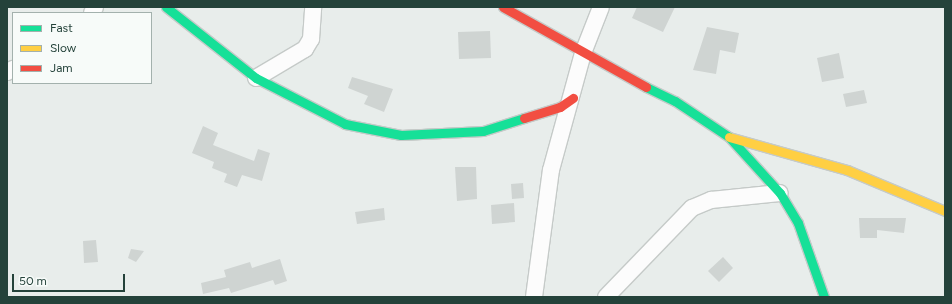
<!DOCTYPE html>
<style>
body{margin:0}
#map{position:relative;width:952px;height:304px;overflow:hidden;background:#e8edeb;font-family:Figtree,sans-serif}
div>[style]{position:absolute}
.building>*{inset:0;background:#cfd4d2}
.roads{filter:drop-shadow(1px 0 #c5cac8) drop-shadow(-1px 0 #c5cac8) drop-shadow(0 1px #c5cac8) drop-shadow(0 -1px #c5cac8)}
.street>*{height:16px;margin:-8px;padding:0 8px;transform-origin:8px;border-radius:8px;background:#fcfcfc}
.fast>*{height:9px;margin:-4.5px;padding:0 4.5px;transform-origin:4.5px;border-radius:4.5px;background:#16e098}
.slow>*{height:9px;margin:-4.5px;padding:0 4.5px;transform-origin:4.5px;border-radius:4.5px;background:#ffcf43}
.jam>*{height:9px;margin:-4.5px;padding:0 4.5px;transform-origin:4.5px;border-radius:4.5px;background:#f24e42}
span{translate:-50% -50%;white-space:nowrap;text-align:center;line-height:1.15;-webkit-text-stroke:4px #f7fbf9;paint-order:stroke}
.frame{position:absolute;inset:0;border:8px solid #24423a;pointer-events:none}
.legend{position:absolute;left:12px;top:12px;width:140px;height:72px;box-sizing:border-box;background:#f7fbf9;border:1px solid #a3b1ad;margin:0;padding:5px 7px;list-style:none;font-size:12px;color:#24423a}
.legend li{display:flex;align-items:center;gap:8px;height:20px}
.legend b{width:20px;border:1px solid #a3b1ad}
.scale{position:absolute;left:12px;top:274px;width:113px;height:18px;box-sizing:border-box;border:2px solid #24423a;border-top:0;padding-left:5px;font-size:12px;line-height:14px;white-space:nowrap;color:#24423a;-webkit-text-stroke:3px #f7fbf9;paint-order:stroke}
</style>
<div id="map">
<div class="building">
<i style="clip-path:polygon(637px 7px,675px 7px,663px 32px,632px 18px)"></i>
<i style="clip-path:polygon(707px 27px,739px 33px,735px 53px,720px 50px,716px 74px,693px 70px)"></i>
<i style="clip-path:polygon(490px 31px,491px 58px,459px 59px,458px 32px)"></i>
<i style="clip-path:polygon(839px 53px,844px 78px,822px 82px,817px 58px)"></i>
<i style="clip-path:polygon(352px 77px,393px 89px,384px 112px,364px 104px,368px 96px,348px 88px)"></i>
<i style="clip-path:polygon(864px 90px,867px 103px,846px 107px,843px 94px)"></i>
<i style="clip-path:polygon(203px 126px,218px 133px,213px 145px,254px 161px,258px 149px,270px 153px,262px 181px,242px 175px,237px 187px,224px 182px,227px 174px,212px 168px,214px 162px,192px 153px)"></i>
<i style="clip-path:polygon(455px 167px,476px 167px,477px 199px,457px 201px)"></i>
<i style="clip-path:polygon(523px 183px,524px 198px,512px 199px,511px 184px)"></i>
<i style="clip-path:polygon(514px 203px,515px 222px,492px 224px,491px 205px)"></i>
<i style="clip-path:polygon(384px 208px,385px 220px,357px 224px,355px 212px)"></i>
<i style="clip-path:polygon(859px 218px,906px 218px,904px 233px,877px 230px,877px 238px,860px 238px)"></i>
<i style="clip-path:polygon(96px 240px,98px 262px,84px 263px,83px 241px)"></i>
<i style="clip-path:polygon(131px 249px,144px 251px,136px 262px,128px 258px)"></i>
<i style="clip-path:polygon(723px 257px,733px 268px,719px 282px,708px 271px)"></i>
<i style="clip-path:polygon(280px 259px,287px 281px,275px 285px,273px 280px,231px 293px,229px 288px,203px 294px,201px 283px,226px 277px,224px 270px,250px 262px,252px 268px)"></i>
</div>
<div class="roads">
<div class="street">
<i style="left:92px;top:13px;width:7px;rotate:-63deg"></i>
<i style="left:7px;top:72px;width:7px;rotate:-27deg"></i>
<i style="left:256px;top:78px;width:57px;rotate:-30.6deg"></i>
<i style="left:305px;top:49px;width:12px;rotate:-59deg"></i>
<i style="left:311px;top:39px;width:32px;rotate:-86deg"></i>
<i style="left:534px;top:297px;width:128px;rotate:-82.4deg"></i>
<i style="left:551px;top:170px;width:121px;rotate:-74.7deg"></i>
<i style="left:583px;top:53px;width:49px;rotate:-68.6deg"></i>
<i style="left:606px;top:297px;width:124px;rotate:-46deg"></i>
<i style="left:692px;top:208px;width:21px;rotate:-23deg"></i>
<i style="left:711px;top:200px;width:69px;rotate:-5.8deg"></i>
</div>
<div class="fast">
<i style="left:166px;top:7px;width:115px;rotate:38.3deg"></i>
<i style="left:256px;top:78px;width:100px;rotate:27.3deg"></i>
<i style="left:345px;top:124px;width:57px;rotate:11.1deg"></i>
<i style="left:401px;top:135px;width:82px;rotate:-2.8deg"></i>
<i style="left:483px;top:131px;width:43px;rotate:-17.6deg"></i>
<i style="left:646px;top:87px;width:32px;rotate:26deg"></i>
<i style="left:675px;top:101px;width:65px;rotate:33.7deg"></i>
<i style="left:729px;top:137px;width:76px;rotate:47.7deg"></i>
<i style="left:780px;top:193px;width:35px;rotate:59deg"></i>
<i style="left:798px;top:223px;width:78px;rotate:70.6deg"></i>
</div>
<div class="slow">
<i style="left:729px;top:137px;width:123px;rotate:15.6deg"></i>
<i style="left:847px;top:170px;width:106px;rotate:22.7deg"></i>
</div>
<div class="jam">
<i style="left:503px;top:7px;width:164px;rotate:29.2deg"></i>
<i style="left:524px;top:118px;width:38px;rotate:-17deg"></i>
<i style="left:560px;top:107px;width:16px;rotate:-35deg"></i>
</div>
</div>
<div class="frame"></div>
<ul class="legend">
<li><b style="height:5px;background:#16e098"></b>Fast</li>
<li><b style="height:5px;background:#ffcf43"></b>Slow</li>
<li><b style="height:5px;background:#f24e42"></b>Jam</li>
</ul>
<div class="scale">50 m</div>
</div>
